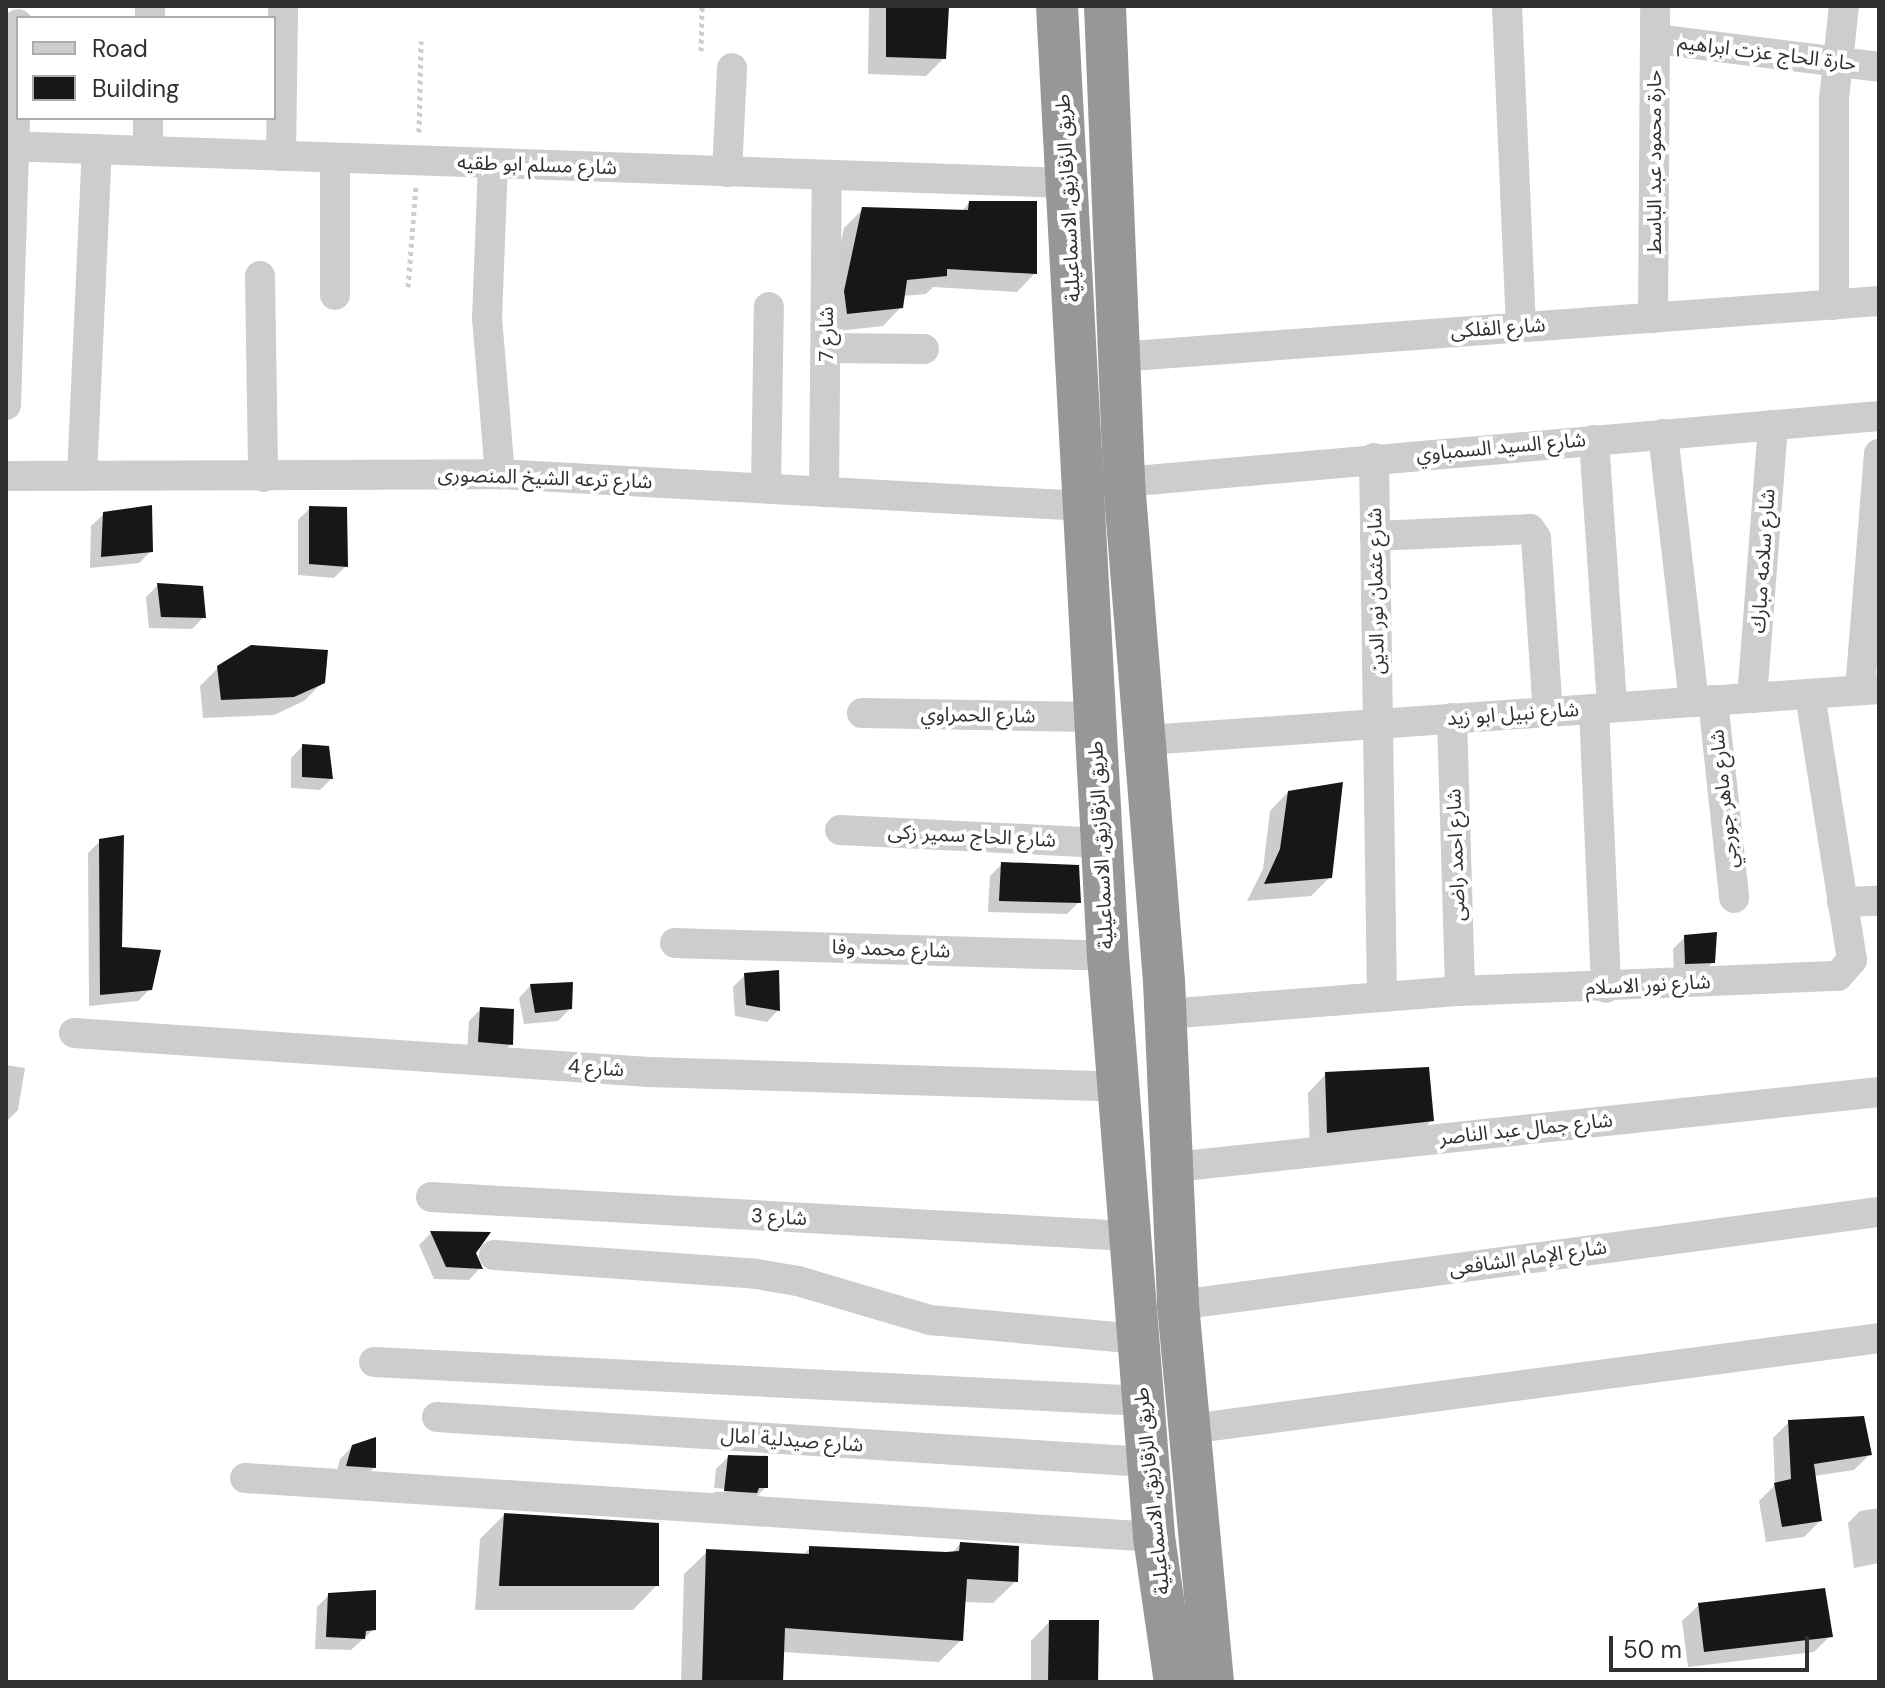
<!DOCTYPE html>
<meta charset="utf-8">
<style>
body{margin:0}
#map{position:relative;width:1885px;height:1688px;overflow:hidden;background:#fff;font-family:"DM Sans","Noto Sans Arabic",sans-serif}
div>[style]{position:absolute}
.shadow>*{inset:0;background:#0003}
.building>*{inset:0;background:#171717}
.path>*{height:5px;margin-top:-2.5px;transform-origin:0;background:repeating-linear-gradient(90deg,#cdcdcd 0 4px,transparent 0 8px)}
.minor>*{height:30px;margin:-15px;padding:0 15px;transform-origin:15px;border-radius:15px;background:#cdcdcd}
.highway>*{height:42px;margin:-21px;padding:0 21px;transform-origin:21px;border-radius:21px;background:#979797}
span{translate:-50% -50%;white-space:nowrap;text-align:center;line-height:1.15;-webkit-text-stroke:8px #fff;paint-order:stroke}
.street-label{font-size:20px;color:#303030}
.frame{position:absolute;inset:0;border:8px solid #303030;pointer-events:none}
.legend{position:absolute;left:16px;top:16px;width:260px;height:104px;box-sizing:border-box;background:#fff;border:2px solid #acacac;margin:0;padding:10px 14px;list-style:none;font-size:24px;color:#303030}
.legend li{display:flex;align-items:center;gap:16px;height:40px}
.legend b{width:40px;border:2px solid #acacac}
.scale{position:absolute;left:1609px;top:1636px;width:200px;height:36px;box-sizing:border-box;border:4px solid #303030;border-top:0;padding-left:10px;font-size:24px;line-height:28px;white-space:nowrap;color:#303030;-webkit-text-stroke:6px #fff;paint-order:stroke}
</style>
<div id="map">
<div class="shadow">
<i style="clip-path:polygon(869px 6px,947px 6px,944px 58px,926px 76px,868px 74px)"></i>
<i style="clip-path:polygon(969px 203px,1035px 273px,1017px 292px,933px 287px,926px 294px,903px 296px,901px 307px,883px 326px,829px 332px,826px 310px,844px 228px,863px 209px,961px 212px)"></i>
<i style="clip-path:polygon(310px 508px,346px 566px,334px 578px,298px 575px,298px 520px)"></i>
<i style="clip-path:polygon(104px 514px,151px 551px,139px 563px,90px 568px,91px 526px)"></i>
<i style="clip-path:polygon(158px 585px,203px 618px,192px 629px,149px 628px,146px 597px)"></i>
<i style="clip-path:polygon(218px 668px,323px 682px,304px 701px,274px 715px,203px 718px,200px 686px)"></i>
<i style="clip-path:polygon(303px 746px,331px 779px,320px 790px,291px 788px,291px 758px)"></i>
<i style="clip-path:polygon(1288px 792px,1330px 877px,1311px 896px,1247px 901px,1263px 869px,1270px 811px)"></i>
<i style="clip-path:polygon(100px 841px,120px 949px,150px 989px,138px 1001px,89px 1006px,88px 853px)"></i>
<i style="clip-path:polygon(1002px 864px,1079px 902px,1067px 914px,988px 912px,990px 876px)"></i>
<i style="clip-path:polygon(1685px 937px,1713px 962px,1701px 974px,1674px 975px,1673px 949px)"></i>
<i style="clip-path:polygon(745px 975px,778px 1010px,767px 1022px,735px 1016px,733px 987px)"></i>
<i style="clip-path:polygon(530px 986px,570px 1009px,558px 1021px,524px 1024px,519px 998px)"></i>
<i style="clip-path:polygon(481px 1009px,511px 1044px,499px 1056px,467px 1054px,469px 1021px)"></i>
<i style="clip-path:polygon(6px 1065px,25px 1068px,18px 1110px,6px 1122px)"></i>
<i style="clip-path:polygon(1326px 1074px,1432px 1120px,1413px 1139px,1310px 1150px,1308px 1093px)"></i>
<i style="clip-path:polygon(431px 1233px,487px 1234px,474px 1253px,480px 1268px,469px 1280px,434px 1279px,419px 1245px)"></i>
<i style="clip-path:polygon(1789px 1422px,1870px 1454px,1854px 1470px,1814px 1476px,1820px 1521px,1804px 1537px,1766px 1542px,1759px 1501px,1775px 1485px,1773px 1438px)"></i>
<i style="clip-path:polygon(353px 1446px,374px 1468px,362px 1480px,335px 1478px,340px 1459px)"></i>
<i style="clip-path:polygon(728px 1457px,766px 1487px,754px 1499px,713px 1502px,714px 1492px,758px 1491px,714px 1488px,716px 1469px)"></i>
<i style="clip-path:polygon(1879px 1508px,1879px 1563px,1854px 1568px,1848px 1523px,1860px 1511px)"></i>
<i style="clip-path:polygon(504px 1515px,657px 1585px,633px 1610px,475px 1610px,480px 1539px)"></i>
<i style="clip-path:polygon(960px 1544px,1016px 1581px,993px 1603px,964px 1602px,961px 1640px,939px 1662px,782px 1652px,781px 1682px,681px 1682px,684px 1574px,707px 1552px,802px 1556px,810px 1548px,951px 1554px)"></i>
<i style="clip-path:polygon(329px 1595px,374px 1629px,351px 1650px,315px 1649px,317px 1607px)"></i>
<i style="clip-path:polygon(1699px 1605px,1830px 1636px,1814px 1652px,1688px 1667px,1682px 1621px)"></i>
<i style="clip-path:polygon(1049px 1622px,1096px 1682px,1031px 1682px,1031px 1641px)"></i>
</div>
<div class="building">
<i style="clip-path:polygon(886px 6px,949px 6px,946px 59px,886px 57px)"></i>
<i style="clip-path:polygon(969px 201px,1037px 201px,1037px 274px,947px 269px,947px 276px,907px 280px,903px 308px,847px 314px,844px 291px,862px 207px,968px 210px)"></i>
<i style="clip-path:polygon(152px 505px,153px 552px,101px 557px,103px 512px)"></i>
<i style="clip-path:polygon(309px 506px,347px 507px,348px 567px,309px 564px)"></i>
<i style="clip-path:polygon(157px 583px,203px 586px,206px 618px,161px 617px)"></i>
<i style="clip-path:polygon(251px 645px,328px 650px,325px 683px,294px 697px,221px 700px,217px 666px)"></i>
<i style="clip-path:polygon(302px 744px,329px 746px,333px 779px,302px 777px)"></i>
<i style="clip-path:polygon(1343px 782px,1332px 878px,1264px 884px,1280px 849px,1288px 791px)"></i>
<i style="clip-path:polygon(124px 835px,122px 947px,161px 950px,152px 990px,100px 995px,99px 839px)"></i>
<i style="clip-path:polygon(1001px 862px,1079px 865px,1081px 903px,999px 901px)"></i>
<i style="clip-path:polygon(1717px 932px,1715px 963px,1685px 964px,1684px 935px)"></i>
<i style="clip-path:polygon(779px 970px,780px 1011px,746px 1005px,744px 973px)"></i>
<i style="clip-path:polygon(573px 982px,572px 1009px,535px 1013px,530px 984px)"></i>
<i style="clip-path:polygon(480px 1007px,514px 1009px,513px 1045px,478px 1042px)"></i>
<i style="clip-path:polygon(1429px 1067px,1434px 1121px,1327px 1133px,1325px 1072px)"></i>
<i style="clip-path:polygon(430px 1231px,491px 1232px,476px 1253px,483px 1269px,446px 1267px)"></i>
<i style="clip-path:polygon(1864px 1416px,1872px 1455px,1814px 1464px,1822px 1521px,1782px 1527px,1774px 1483px,1791px 1479px,1788px 1420px)"></i>
<i style="clip-path:polygon(376px 1437px,376px 1468px,346px 1466px,352px 1445px)"></i>
<i style="clip-path:polygon(728px 1455px,768px 1456px,768px 1488px,759px 1488px,757px 1493px,724px 1491px)"></i>
<i style="clip-path:polygon(504px 1513px,659px 1523px,659px 1586px,499px 1586px)"></i>
<i style="clip-path:polygon(960px 1542px,1019px 1546px,1018px 1582px,967px 1579px,963px 1641px,785px 1628px,783px 1682px,702px 1682px,706px 1549px,809px 1554px,809px 1546px,946px 1552px,959px 1551px)"></i>
<i style="clip-path:polygon(1825px 1588px,1833px 1637px,1704px 1652px,1698px 1603px)"></i>
<i style="clip-path:polygon(376px 1590px,376px 1630px,366px 1631px,365px 1639px,326px 1637px,328px 1593px)"></i>
<i style="clip-path:polygon(1049px 1620px,1099px 1620px,1098px 1682px,1048px 1682px)"></i>
</div>
<div class="path">
<i style="left:701px;top:51px;width:45px;rotate:-88.7deg"></i>
<i style="left:419px;top:132px;width:91px;rotate:-88.7deg"></i>
<i style="left:408px;top:287px;width:101px;rotate:-85.5deg"></i>
</div>
<div class="minor">
<i style="left:1507px;top:6px;width:320px;rotate:87.5deg"></i>
<i style="left:150px;top:18px;width:12px;rotate:-90deg"></i>
<i style="left:1655px;top:39px;width:226px;rotate:7.1deg"></i>
<i style="left:6px;top:146px;width:1062px;rotate:2deg"></i>
<i style="left:148px;top:151px;width:33px;rotate:-90deg"></i>
<i style="left:281px;top:156px;width:150px;rotate:-89.2deg"></i>
<i style="left:335px;top:158px;width:137px;rotate:90deg"></i>
<i style="left:493px;top:163px;width:154px;rotate:92.2deg"></i>
<i style="left:487px;top:317px;width:158px;rotate:85.3deg"></i>
<i style="left:727px;top:172px;width:104px;rotate:-87.2deg"></i>
<i style="left:260px;top:276px;width:201px;rotate:89.1deg"></i>
<i style="left:1834px;top:305px;width:206px;rotate:-90deg"></i>
<i style="left:1834px;top:99px;width:94px;rotate:-83.9deg"></i>
<i style="left:1653px;top:318px;width:312px;rotate:-89.6deg"></i>
<i style="left:826px;top:348px;width:98px;rotate:0.6deg"></i>
<i style="left:1117px;top:357px;width:764px;rotate:-4.2deg"></i>
<i style="left:6px;top:405px;width:381px;rotate:-88.2deg"></i>
<i style="left:1663px;top:434px;width:270px;rotate:83.4deg"></i>
<i style="left:1594px;top:440px;width:268px;rotate:86.1deg"></i>
<i style="left:1374px;top:458px;width:539px;rotate:89.15deg"></i>
<i style="left:6px;top:476px;width:494px;rotate:-0.2deg"></i>
<i style="left:500px;top:474px;width:585px;rotate:3.14deg"></i>
<i style="left:82px;top:476px;width:327px;rotate:-87.4deg"></i>
<i style="left:1124px;top:482px;width:758px;rotate:-5deg"></i>
<i style="left:766px;top:488px;width:181px;rotate:-89.1deg"></i>
<i style="left:824px;top:492px;width:317px;rotate:-89.5deg"></i>
<i style="left:1375px;top:536px;width:155px;rotate:-2.6deg"></i>
<i style="left:1530px;top:529px;width:11px;rotate:56deg"></i>
<i style="left:1536px;top:538px;width:174px;rotate:86.1deg"></i>
<i style="left:1860px;top:690px;width:237px;rotate:-85.4deg"></i>
<i style="left:1752px;top:698px;width:274px;rotate:-85.6deg"></i>
<i style="left:1713px;top:700px;width:199px;rotate:83.9deg"></i>
<i style="left:1594px;top:709px;width:279px;rotate:87.5deg"></i>
<i style="left:862px;top:713px;width:231px;rotate:1deg"></i>
<i style="left:1452px;top:718px;width:273px;rotate:88.3deg"></i>
<i style="left:1147px;top:740px;width:734px;rotate:-3.99deg"></i>
<i style="left:840px;top:830px;width:264px;rotate:2.8deg"></i>
<i style="left:1842px;top:902px;width:37px;rotate:-2deg"></i>
<i style="left:675px;top:943px;width:433px;rotate:1.7deg"></i>
<i style="left:1166px;top:1014px;width:295px;rotate:-4.5deg"></i>
<i style="left:1460px;top:991px;width:378px;rotate:-2.3deg"></i>
<i style="left:1838px;top:976px;width:21px;rotate:-49deg"></i>
<i style="left:1852px;top:960px;width:269px;rotate:-99deg"></i>
<i style="left:74px;top:1033px;width:576px;rotate:3.88deg"></i>
<i style="left:649px;top:1072px;width:470px;rotate:1.8deg"></i>
<i style="left:1174px;top:1167px;width:709px;rotate:-6.07deg"></i>
<i style="left:431px;top:1197px;width:698px;rotate:3.2deg"></i>
<i style="left:494px;top:1255px;width:263px;rotate:4.1deg"></i>
<i style="left:756px;top:1274px;width:43px;rotate:9.5deg"></i>
<i style="left:798px;top:1281px;width:138px;rotate:16.5deg"></i>
<i style="left:930px;top:1320px;width:208px;rotate:5.2deg"></i>
<i style="left:1178px;top:1305px;width:707px;rotate:-7.56deg"></i>
<i style="left:374px;top:1362px;width:770px;rotate:2.9deg"></i>
<i style="left:437px;top:1417px;width:711px;rotate:3.63deg"></i>
<i style="left:1189px;top:1429px;width:696px;rotate:-7.51deg"></i>
<i style="left:245px;top:1478px;width:911px;rotate:3.71deg"></i>
</div>
<div class="highway">
<i style="left:1057px;top:6px;width:951px;rotate:86.93deg"></i>
<i style="left:1108px;top:956px;width:583px;rotate:85.47deg"></i>
<i style="left:1154px;top:1537px;width:147px;rotate:81.8deg"></i>
<i style="left:1105px;top:6px;width:476px;rotate:87.7deg"></i>
<i style="left:1124px;top:482px;width:501px;rotate:85.42deg"></i>
<i style="left:1164px;top:981px;width:324px;rotate:87.5deg"></i>
<i style="left:1178px;top:1305px;width:379px;rotate:84.7deg"></i>
</div>
<div class="street-label">
<span style="left:1767px;top:53px;rotate:7deg">حارة الحاج عزت ابراهيم</span>
<span style="left:1654px;top:162px;rotate:-90deg">حارة محمود عبد الباسط</span>
<span style="left:537px;top:165px;rotate:2deg">شارع مسلم ابو طقيه</span>
<span style="left:1068px;top:198px;rotate:-93deg">طريق الزقازيق, الاسماعيلية</span>
<span style="left:1498px;top:328px;rotate:-4deg">شارع الفلكى</span>
<span style="left:826px;top:334px;rotate:-90deg">شارع 7</span>
<span style="left:1501px;top:447px;rotate:-5deg">شارع السيد السمباوي</span>
<span style="left:545px;top:478px;rotate:2deg">شارع ترعه الشيخ المنصورى</span>
<span style="left:1763px;top:561px;rotate:-86deg">شارع سلامه مبارك</span>
<span style="left:1376px;top:591px;rotate:-91deg">شارع عثمان نور الدين</span>
<span style="left:1513px;top:714px;rotate:-4deg">شارع نبيل ابو زيد</span>
<span style="left:978px;top:715px;rotate:1deg">شارع الحمراوي</span>
<span style="left:1724px;top:799px;rotate:-96deg">شارع ماهر جورجي</span>
<span style="left:972px;top:836px;rotate:3deg">شارع الحاج سمير زكى</span>
<span style="left:1101px;top:845px;rotate:-93deg">طريق الزقازيق, الاسماعيلية</span>
<span style="left:1456px;top:855px;rotate:-92deg">شارع احمد راضى</span>
<span style="left:891px;top:949px;rotate:2deg">شارع محمد وفا</span>
<span style="left:1648px;top:985px;rotate:-3deg">شارع نور الاسلام</span>
<span style="left:596px;top:1068px;rotate:4deg">شارع 4</span>
<span style="left:1526px;top:1129px;rotate:-6deg">شارع جمال عبد الناصر</span>
<span style="left:779px;top:1217px;rotate:3deg">شارع 3</span>
<span style="left:1528px;top:1258px;rotate:-8deg">شارع الإمام الشافعى</span>
<span style="left:792px;top:1440px;rotate:4deg">شارع صيدلية امال</span>
<span style="left:1152px;top:1491px;rotate:-96deg">طريق الزقازيق, الاسماعيلية</span>
</div>
<div class="frame"></div>
<ul class="legend">
<li><b style="height:10px;background:#cdcdcd"></b>Road</li>
<li><b style="height:22px;background:#171717"></b>Building</li>
</ul>
<div class="scale">50 m</div>
</div>
